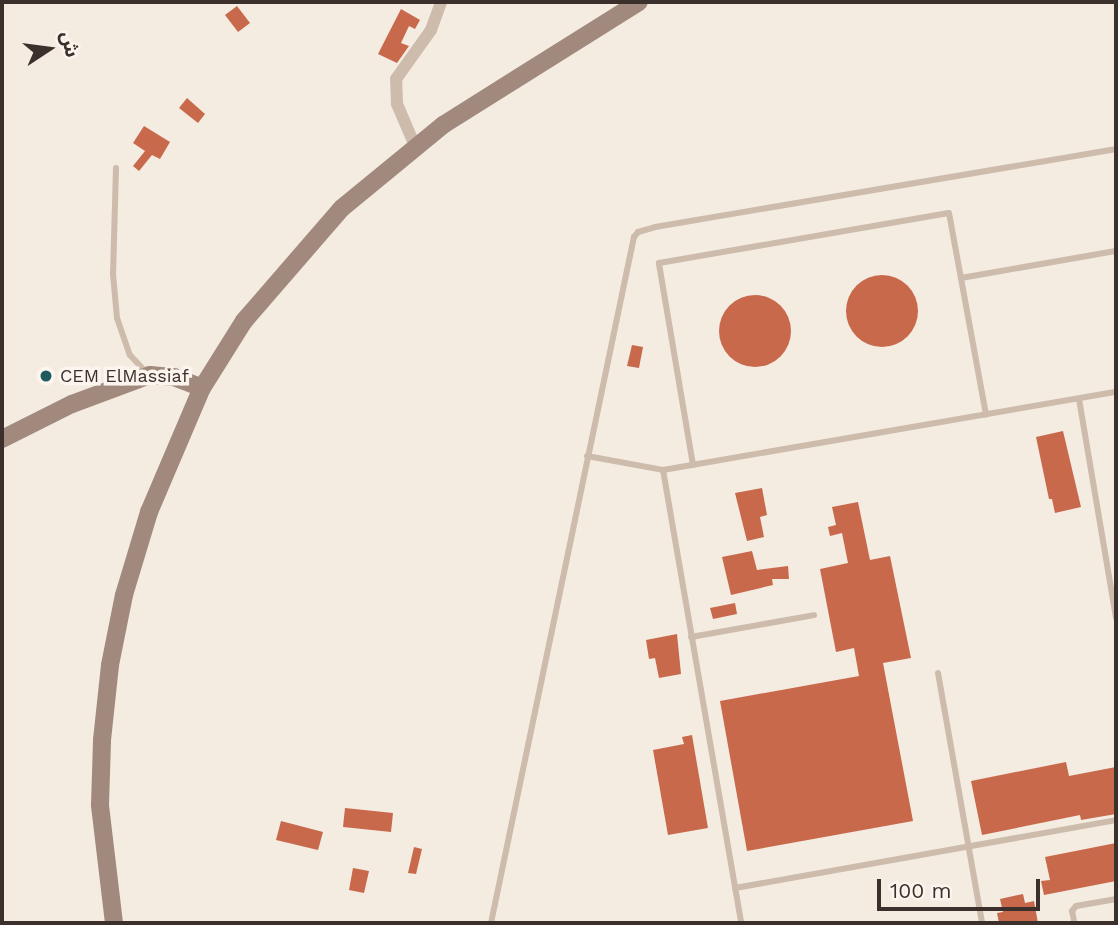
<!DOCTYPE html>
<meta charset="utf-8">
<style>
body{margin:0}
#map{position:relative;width:1118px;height:925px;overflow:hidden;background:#f4ebe1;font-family:"Work Sans","Noto Sans Arabic",sans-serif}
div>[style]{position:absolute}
.building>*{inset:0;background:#c8694b}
.round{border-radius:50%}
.lane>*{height:6px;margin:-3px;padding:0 3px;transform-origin:3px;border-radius:3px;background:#cdbbac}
.street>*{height:12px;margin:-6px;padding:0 6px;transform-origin:6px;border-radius:6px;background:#cdbbac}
.secondary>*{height:18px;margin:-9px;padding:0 9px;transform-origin:9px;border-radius:9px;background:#a18a7d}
.dots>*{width:19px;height:19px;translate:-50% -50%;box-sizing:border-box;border:4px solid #fbf5ee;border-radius:50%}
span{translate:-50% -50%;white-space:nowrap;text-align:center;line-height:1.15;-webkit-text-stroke:7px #fbf5ee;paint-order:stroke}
.poi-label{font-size:18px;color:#3b302b}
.left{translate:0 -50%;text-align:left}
.frame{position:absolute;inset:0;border:4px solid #3b302b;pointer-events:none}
.north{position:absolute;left:14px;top:14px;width:70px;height:70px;-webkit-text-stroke:5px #fbf5ee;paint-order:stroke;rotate:77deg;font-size:19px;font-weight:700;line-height:28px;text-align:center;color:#3b302b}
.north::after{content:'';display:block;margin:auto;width:24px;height:32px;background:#3b302b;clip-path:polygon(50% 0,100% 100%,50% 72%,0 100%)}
.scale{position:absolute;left:877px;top:879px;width:163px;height:32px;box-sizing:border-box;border:4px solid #3b302b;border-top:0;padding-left:9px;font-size:21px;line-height:24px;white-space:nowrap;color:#3b302b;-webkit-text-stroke:5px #fbf5ee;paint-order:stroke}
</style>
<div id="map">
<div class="building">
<i style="clip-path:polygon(237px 6px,250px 23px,238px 32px,225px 15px)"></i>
<i style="clip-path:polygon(401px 9px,420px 20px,415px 29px,409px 26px,401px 43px,409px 46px,397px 63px,378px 54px)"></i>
<i style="clip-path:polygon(187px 98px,205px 114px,198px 123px,179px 108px)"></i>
<i style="clip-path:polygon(144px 126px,170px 142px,160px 159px,152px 155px,139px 171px,133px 166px,145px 151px,133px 143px)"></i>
<i class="round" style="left:846px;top:275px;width:72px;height:72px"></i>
<i class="round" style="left:719px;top:295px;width:72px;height:72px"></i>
<i style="clip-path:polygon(632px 345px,643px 347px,639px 368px,627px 366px)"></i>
<i style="clip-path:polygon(1063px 431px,1081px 507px,1055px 513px,1052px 499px,1049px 499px,1036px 437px)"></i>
<i style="clip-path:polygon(762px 488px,767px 515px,760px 517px,764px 537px,747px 541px,735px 493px)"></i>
<i style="clip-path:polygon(858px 502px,870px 560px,890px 556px,911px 658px,883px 663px,913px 821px,747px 851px,720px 701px,859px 676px,854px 648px,836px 652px,820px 569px,848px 563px,842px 533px,830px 536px,828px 527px,836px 525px,832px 507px)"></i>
<i style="clip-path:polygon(752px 551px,757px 570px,788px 566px,789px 579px,772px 579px,773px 585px,731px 595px,722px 557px)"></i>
<i style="clip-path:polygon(735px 603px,737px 614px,713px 619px,710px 608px)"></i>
<i style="clip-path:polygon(677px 634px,681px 674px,659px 678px,655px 658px,649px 659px,646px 640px)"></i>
<i style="clip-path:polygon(692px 735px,708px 828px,668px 835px,653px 750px,684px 744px,682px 737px)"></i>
<i style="clip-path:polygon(1066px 762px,1069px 776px,1116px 767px,1116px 814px,1081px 820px,1080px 815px,982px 835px,971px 781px)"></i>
<i style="clip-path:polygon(345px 808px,393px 813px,391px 832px,343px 827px)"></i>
<i style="clip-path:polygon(281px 821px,323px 832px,318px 850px,276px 840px)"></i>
<i style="clip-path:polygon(1116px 843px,1116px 881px,1044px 895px,1041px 881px,1050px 880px,1045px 857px)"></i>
<i style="clip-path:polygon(414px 847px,422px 849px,416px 874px,408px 873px)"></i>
<i style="clip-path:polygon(353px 868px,369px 871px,364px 893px,349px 890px)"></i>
<i style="clip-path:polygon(1023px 894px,1025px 903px,1034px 901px,1038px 923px,999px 923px,997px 913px,1003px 912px,1000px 899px)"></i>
</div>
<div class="lane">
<i style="left:116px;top:168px;width:106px;rotate:91.6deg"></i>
<i style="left:113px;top:274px;width:44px;rotate:84.8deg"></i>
<i style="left:117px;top:318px;width:39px;rotate:71deg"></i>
<i style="left:130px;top:355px;width:26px;rotate:47deg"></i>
<i style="left:961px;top:278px;width:157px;rotate:-9.9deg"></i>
<i style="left:1079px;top:399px;width:222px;rotate:80.4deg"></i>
<i style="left:587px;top:456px;width:77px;rotate:10.4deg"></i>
<i style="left:663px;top:470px;width:460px;rotate:-9.8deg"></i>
<i style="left:693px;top:465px;width:205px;rotate:-99.6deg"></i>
<i style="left:659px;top:263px;width:294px;rotate:-9.8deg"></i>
<i style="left:949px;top:213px;width:205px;rotate:79.6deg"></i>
<i style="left:663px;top:470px;width:460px;rotate:80.2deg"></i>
<i style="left:691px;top:637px;width:125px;rotate:-10.1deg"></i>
<i style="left:938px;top:673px;width:254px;rotate:80deg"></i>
<i style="left:735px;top:888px;width:387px;rotate:-10.1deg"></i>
<i style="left:1074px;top:921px;width:10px;rotate:-101deg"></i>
<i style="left:1072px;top:911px;width:6px;rotate:-51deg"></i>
<i style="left:1076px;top:906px;width:41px;rotate:-9.9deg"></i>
<i style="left:491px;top:923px;width:701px;rotate:-78.23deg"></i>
<i style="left:634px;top:237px;width:6px;rotate:-51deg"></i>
<i style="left:638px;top:232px;width:18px;rotate:-16deg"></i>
<i style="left:655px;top:227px;width:468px;rotate:-9.6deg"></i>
</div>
<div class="street">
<i style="left:415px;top:146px;width:46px;rotate:-113.2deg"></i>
<i style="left:397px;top:104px;width:25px;rotate:-92deg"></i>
<i style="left:396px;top:79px;width:60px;rotate:-54.5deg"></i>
<i style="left:431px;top:30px;width:30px;rotate:-70deg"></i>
</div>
<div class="secondary">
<i style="left:2px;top:439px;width:78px;rotate:-26.6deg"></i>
<i style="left:72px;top:404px;width:83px;rotate:-20.4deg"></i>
<i style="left:150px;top:375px;width:24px;rotate:5deg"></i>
<i style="left:174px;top:377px;width:30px;rotate:21deg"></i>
<i style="left:114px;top:923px;width:119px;rotate:-96.8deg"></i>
<i style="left:100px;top:805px;width:65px;rotate:-88.2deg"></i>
<i style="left:102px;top:740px;width:75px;rotate:-83.9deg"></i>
<i style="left:110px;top:665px;width:71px;rotate:-78.7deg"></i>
<i style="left:124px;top:595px;width:87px;rotate:-73.2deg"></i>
<i style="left:149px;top:512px;width:135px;rotate:-66.9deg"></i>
<i style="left:202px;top:388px;width:79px;rotate:-57.9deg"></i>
<i style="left:244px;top:321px;width:150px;rotate:-49.1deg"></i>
<i style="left:342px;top:208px;width:131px;rotate:-39.4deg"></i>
<i style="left:443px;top:125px;width:231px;rotate:-32.1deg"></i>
</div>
<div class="dots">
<i style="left:46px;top:376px;background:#1f5a5e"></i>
</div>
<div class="poi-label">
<span class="left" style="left:60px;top:376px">CEM ElMassiaf</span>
</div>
<div class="frame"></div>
<div class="north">ش</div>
<div class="scale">100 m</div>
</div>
